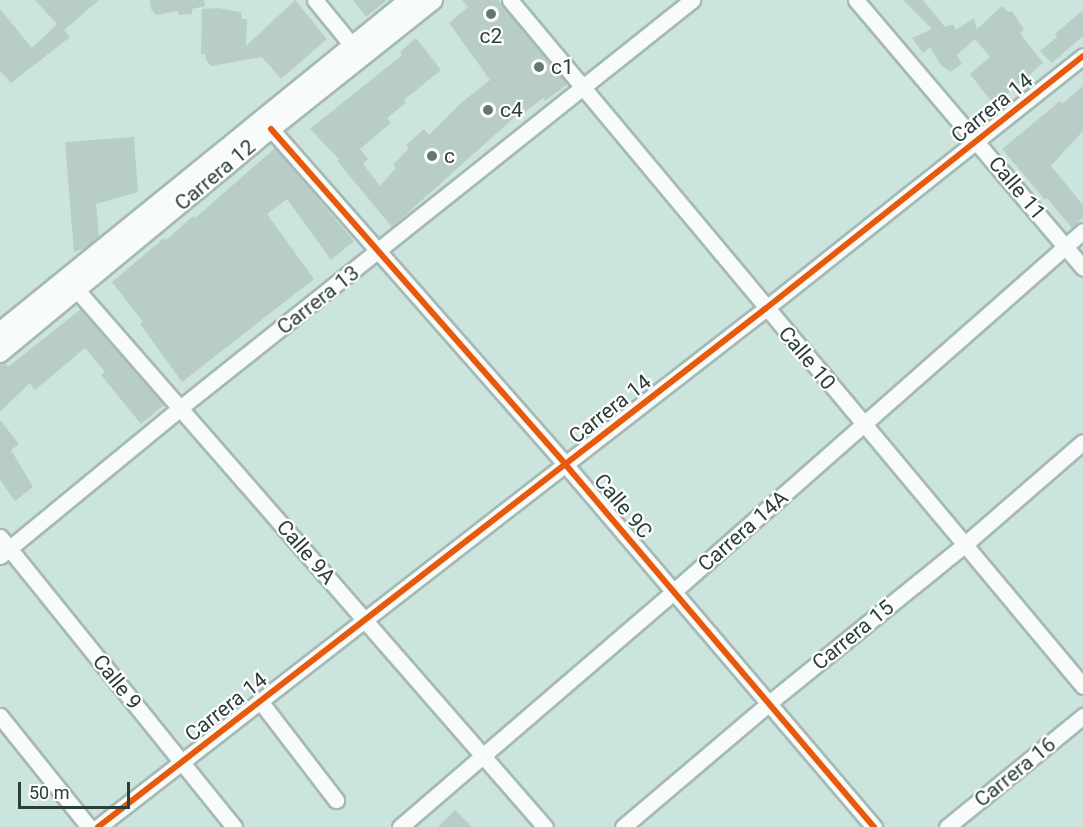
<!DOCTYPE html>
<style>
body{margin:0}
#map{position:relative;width:1083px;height:827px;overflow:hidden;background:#cce4de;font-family:Roboto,sans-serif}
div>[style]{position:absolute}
.building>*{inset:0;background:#b9cdc8}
.roads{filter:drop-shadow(2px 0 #a6b9b4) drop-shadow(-2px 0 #a6b9b4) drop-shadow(0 2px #a6b9b4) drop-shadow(0 -2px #a6b9b4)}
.minor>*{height:15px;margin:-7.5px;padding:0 7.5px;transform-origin:7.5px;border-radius:7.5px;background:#f7fbfa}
.tertiary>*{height:18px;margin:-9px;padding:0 9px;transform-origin:9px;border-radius:9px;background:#f7fbfa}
.cycleway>*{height:6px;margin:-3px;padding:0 3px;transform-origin:3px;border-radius:3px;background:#e8590c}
.dots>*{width:16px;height:16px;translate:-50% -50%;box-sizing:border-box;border:3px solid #fff;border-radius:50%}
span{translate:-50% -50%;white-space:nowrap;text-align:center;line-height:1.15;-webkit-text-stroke:4.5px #fff;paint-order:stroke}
.poi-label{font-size:21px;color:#2c3e39}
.left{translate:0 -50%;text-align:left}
.street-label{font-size:21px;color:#2c3e39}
.scale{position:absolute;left:18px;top:782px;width:112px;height:27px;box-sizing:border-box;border:3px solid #2c3e39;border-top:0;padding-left:8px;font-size:18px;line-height:21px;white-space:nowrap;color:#2c3e39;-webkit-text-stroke:4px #fff;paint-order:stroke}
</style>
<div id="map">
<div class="building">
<i style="clip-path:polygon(35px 0,99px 0,64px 30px,70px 37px,11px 83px,0 71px,0 9px,32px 48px,57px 24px)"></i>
<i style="clip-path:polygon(150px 0,204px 0,205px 6px,192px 9px,192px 14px,179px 15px,178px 11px,156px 15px,151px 9px)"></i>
<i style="clip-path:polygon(295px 0,327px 39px,281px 79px,262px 57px,211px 66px,206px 60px,205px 54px,201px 54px,202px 9px,219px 8px,241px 12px,242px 19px,247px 19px,246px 46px)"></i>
<i style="clip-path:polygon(353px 0,387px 0,366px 17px)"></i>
<i style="clip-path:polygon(462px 0,498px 0,568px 84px,545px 101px,543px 98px,520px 116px,518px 114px,392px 227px,337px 161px,339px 159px,310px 129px,402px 55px,400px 52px,416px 38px,441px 70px,404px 100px,406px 103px,387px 118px,391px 123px,360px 149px,368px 159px,363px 164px,380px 186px,396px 168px,393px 165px,409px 148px,406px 145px,424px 129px,429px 135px,462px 102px,490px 80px,449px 23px,468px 7px)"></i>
<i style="clip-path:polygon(903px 0,923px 0,945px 27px,953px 24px,956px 30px,974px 18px,977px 29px,1002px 6px,1009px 12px,1012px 11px,1024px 30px,1020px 33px,1043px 63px,994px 105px,970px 74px,990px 57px,975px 39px,957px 55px,962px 64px,950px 72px,940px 64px,930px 47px,923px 53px,912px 38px,932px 29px)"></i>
<i style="clip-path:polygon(1083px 10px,1083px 36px,1052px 63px,1040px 51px,1057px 37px,1055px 34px)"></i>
<i style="clip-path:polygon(1083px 86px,1083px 131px,1051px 166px,1083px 205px,1083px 218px,1072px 228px,1047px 198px,1045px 200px,1002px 149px,1060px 101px,1062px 104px)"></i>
<i style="clip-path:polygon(134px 137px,138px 192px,96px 204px,99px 237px,86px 248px,74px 252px,65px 142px)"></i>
<i style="clip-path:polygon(275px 148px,354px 241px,331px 260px,287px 199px,267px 214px,314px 279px,182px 382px,140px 324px,143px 322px,112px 282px,164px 238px,166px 240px,193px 216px,195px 218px)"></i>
<i style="clip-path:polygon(81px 309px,164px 405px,141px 424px,101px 375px,105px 372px,85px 348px,35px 390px,30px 383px,0 412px,0 364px,5px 363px,8px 367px)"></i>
<i style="clip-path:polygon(0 420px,19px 444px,11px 450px,33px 487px,15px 501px,0 480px)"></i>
<i style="clip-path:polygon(455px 810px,472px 827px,438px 827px)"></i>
</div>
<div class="roads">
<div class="minor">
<i style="left:315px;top:0;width:68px;rotate:50.9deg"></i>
<i style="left:510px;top:0;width:894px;rotate:50.13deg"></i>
<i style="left:856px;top:0;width:351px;rotate:49.7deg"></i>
<i style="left:271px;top:129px;width:446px;rotate:48.7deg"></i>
<i style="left:565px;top:464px;width:477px;rotate:49.6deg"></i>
<i style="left:70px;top:282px;width:723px;rotate:48.93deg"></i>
<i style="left:0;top:537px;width:373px;rotate:51.1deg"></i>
<i style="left:0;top:556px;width:233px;rotate:-39.4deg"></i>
<i style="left:180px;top:408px;width:655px;rotate:-38.55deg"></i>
<i style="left:260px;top:701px;width:125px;rotate:52.5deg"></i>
<i style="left:0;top:716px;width:142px;rotate:51.3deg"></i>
<i style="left:98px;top:827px;width:845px;rotate:-37.83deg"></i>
<i style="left:765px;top:309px;width:406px;rotate:-38.5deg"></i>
<i style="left:400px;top:827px;width:362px;rotate:-40.7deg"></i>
<i style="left:674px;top:591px;width:545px;rotate:-41.35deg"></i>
<i style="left:623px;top:827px;width:192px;rotate:-40.3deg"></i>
<i style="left:769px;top:703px;width:251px;rotate:-39deg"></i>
<i style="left:964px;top:545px;width:157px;rotate:-40.9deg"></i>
<i style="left:947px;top:827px;width:176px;rotate:-39.2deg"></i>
</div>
<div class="tertiary">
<i style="left:0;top:332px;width:527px;rotate:-39.07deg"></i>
<i style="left:0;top:353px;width:352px;rotate:-39.6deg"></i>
<i style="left:271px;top:129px;width:207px;rotate:-38.5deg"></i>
</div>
</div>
<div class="cycleway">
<i style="left:271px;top:129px;width:446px;rotate:48.7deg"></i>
<i style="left:565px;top:464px;width:477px;rotate:49.6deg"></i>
<i style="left:98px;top:827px;width:845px;rotate:-37.83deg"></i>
<i style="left:765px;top:309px;width:406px;rotate:-38.5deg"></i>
</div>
<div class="dots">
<i style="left:491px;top:14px;background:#647873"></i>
<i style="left:539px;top:67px;background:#647873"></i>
<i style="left:488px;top:110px;background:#647873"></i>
<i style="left:432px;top:156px;background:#647873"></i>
</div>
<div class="poi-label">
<span style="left:491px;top:36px">c2</span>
<span class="left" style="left:551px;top:67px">c1</span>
<span class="left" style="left:500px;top:110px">c4</span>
<span class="left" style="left:444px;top:156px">c</span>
</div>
<div class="street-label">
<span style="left:992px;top:108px;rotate:-39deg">Carrera 14</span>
<span style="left:215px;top:175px;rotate:-40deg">Carrera 12</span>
<span style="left:1017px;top:188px;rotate:50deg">Calle 11</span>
<span style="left:318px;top:300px;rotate:-38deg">Carrera 13</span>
<span style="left:807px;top:358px;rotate:50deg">Calle 10</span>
<span style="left:610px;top:409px;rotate:-38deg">Carrera 14</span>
<span style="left:623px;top:506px;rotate:50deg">Calle 9C</span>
<span style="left:743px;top:531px;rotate:-41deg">Carrera 14A</span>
<span style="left:306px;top:552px;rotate:49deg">Calle 9A</span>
<span style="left:853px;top:635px;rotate:-39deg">Carrera 15</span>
<span style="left:117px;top:682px;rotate:51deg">Calle 9</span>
<span style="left:226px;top:707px;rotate:-38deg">Carrera 14</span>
<span style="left:1015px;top:772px;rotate:-39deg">Carrera 16</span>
</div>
<div class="scale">50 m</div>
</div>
